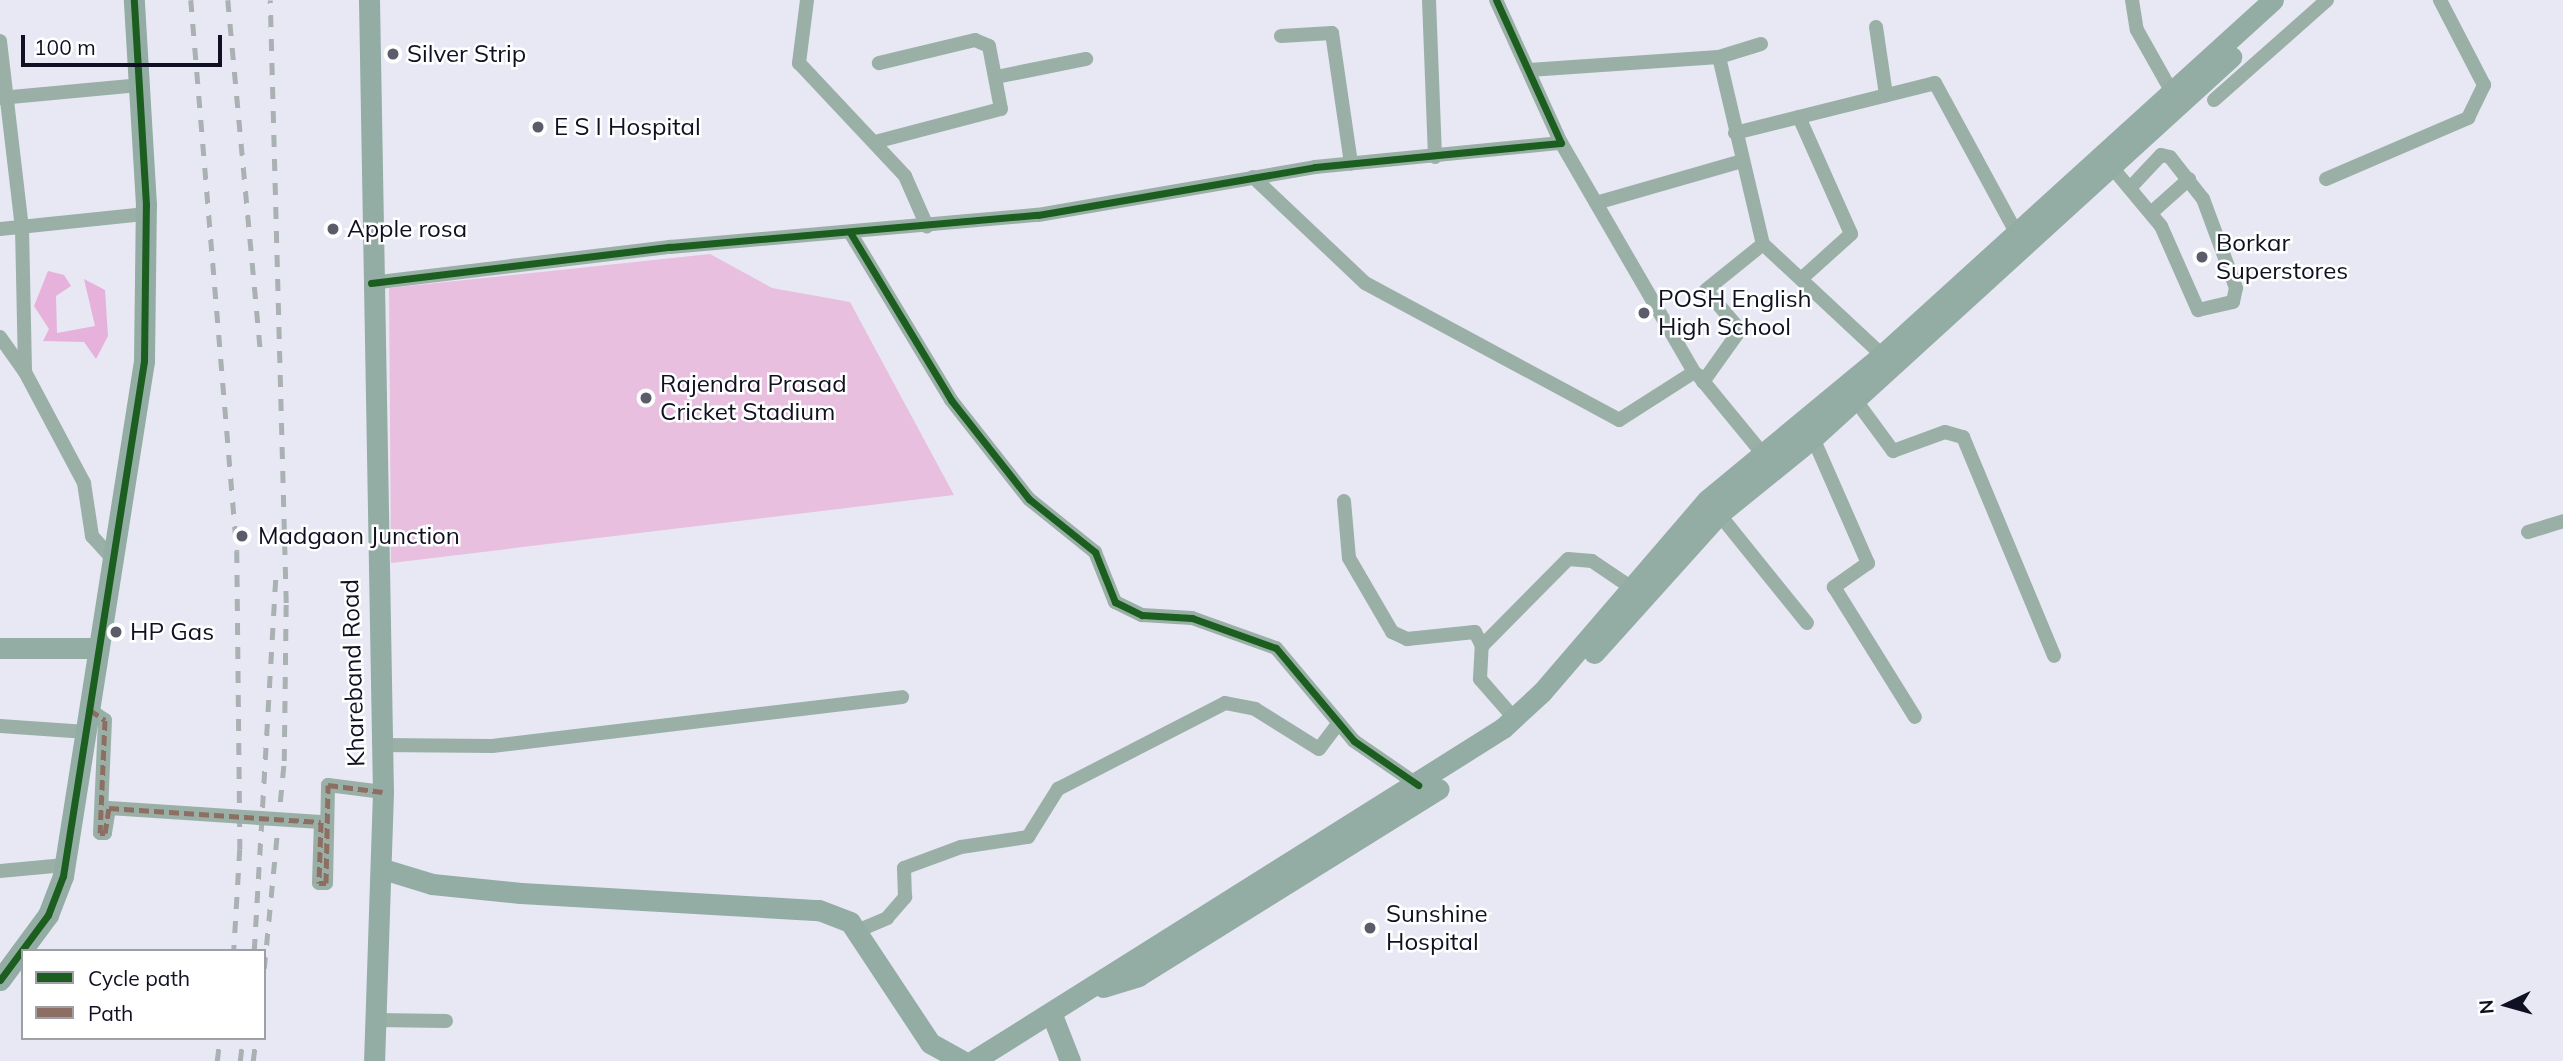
<!DOCTYPE html>
<style>
body{margin:0}
#map{position:relative;width:2563px;height:1061px;overflow:hidden;background:#e7e8f3;font-family:Mulish,sans-serif}
div>[style]{position:absolute}
.green>*{inset:0;background:#e8bfdf}
.forest>*{inset:0;background:#e6b1da}
.street>*{height:14px;margin:-7px;padding:0 7px;transform-origin:7px;border-radius:7px;background:#9ab0a6}
.secondary>*{height:21px;margin:-10.5px;padding:0 10.5px;transform-origin:10.5px;border-radius:10.5px;background:#93aca4}
.rail>*{height:4.5px;margin-top:-2.25px;transform-origin:0;background:repeating-linear-gradient(90deg,#a9b1b3 0 12px,transparent 0 24px)}
.street-bridge>*{height:14px;margin:-7px;padding:0 7px;transform-origin:7px;border-radius:7px;background:#9ab0a6}
.quiet>*{height:5px;margin-top:-2.5px;transform-origin:0;background:repeating-linear-gradient(90deg,#8d6e63 0 10px,transparent 0 15px)}
.cycleway>*{height:7px;margin:-3.5px;padding:0 3.5px;transform-origin:3.5px;border-radius:3.5px;background:#1b5e20}
.dots>*{width:19px;height:19px;translate:-50% -50%;box-sizing:border-box;border:4px solid #fff;border-radius:50%}
span{translate:-50% -50%;white-space:nowrap;text-align:center;line-height:1.15;-webkit-text-stroke:5px #fff;paint-order:stroke}
.poi-label{font-size:24px;color:#0f1021}
.left{translate:0 -50%;text-align:left}
.street-label{font-size:24px;color:#0f1021}
.legend{position:absolute;left:21px;top:949px;width:245px;height:91px;box-sizing:border-box;background:#fff;border:2px solid #9f9fa6;margin:0;padding:9px 12px;list-style:none;font-size:21px;color:#0f1021}
.legend li{display:flex;align-items:center;gap:14px;height:35px}
.legend b{width:35px;border:2px solid #9f9fa6}
.north{position:absolute;left:2472px;top:970px;width:70px;height:70px;-webkit-text-stroke:5px #fff;paint-order:stroke;rotate:265deg;font-size:19px;font-weight:700;line-height:28px;text-align:center;color:#0f1021}
.north::after{content:'';display:block;margin:auto;width:24px;height:32px;background:#0f1021;clip-path:polygon(50% 0,100% 100%,50% 72%,0 100%)}
.scale{position:absolute;left:21px;top:35px;width:201px;height:32px;box-sizing:border-box;border:4px solid #0f1021;border-top:0;padding-left:9px;font-size:21px;line-height:24px;white-space:nowrap;color:#0f1021;-webkit-text-stroke:5px #fff;paint-order:stroke}
</style>
<div id="map">
<div class="green">
<i style="clip-path:polygon(710px 254px,772px 288px,850px 302px,954px 495px,391px 563px,389px 288px)"></i>
</div>
<div class="forest">
<i style="clip-path:polygon(48px 271px,64px 275px,71px 286px,56px 296px,57px 333px,95px 326px,84px 279px,105px 290px,108px 336px,96px 359px,84px 342px,43px 341px,49px 329px,34px 306px)"></i>
</div>
<div class="street">
<i style="left:807px;top:0;width:64px;rotate:97.2deg"></i>
<i style="left:799px;top:63px;width:155px;rotate:46.8deg"></i>
<i style="left:905px;top:176px;width:55px;rotate:66.3deg"></i>
<i style="left:1429px;top:0;width:157px;rotate:87.8deg"></i>
<i style="left:2132px;top:0;width:30px;rotate:81deg"></i>
<i style="left:2137px;top:30px;width:71px;rotate:60.6deg"></i>
<i style="left:1876px;top:27px;width:69px;rotate:81.6deg"></i>
<i style="left:1281px;top:36px;width:51px;rotate:-3.4deg"></i>
<i style="left:1332px;top:33px;width:132px;rotate:81.7deg"></i>
<i style="left:0;top:41px;width:187px;rotate:83.3deg"></i>
<i style="left:22px;top:227px;width:145px;rotate:88.8deg"></i>
<i style="left:25px;top:372px;width:126px;rotate:62deg"></i>
<i style="left:84px;top:483px;width:54px;rotate:81.4deg"></i>
<i style="left:92px;top:536px;width:27px;rotate:48deg"></i>
<i style="left:1719px;top:57px;width:44px;rotate:-17.2deg"></i>
<i style="left:1529px;top:70px;width:190px;rotate:-3.9deg"></i>
<i style="left:1719px;top:57px;width:192px;rotate:76.8deg"></i>
<i style="left:1763px;top:244px;width:163px;rotate:43deg"></i>
<i style="left:996px;top:77px;width:92px;rotate:-11.3deg"></i>
<i style="left:0;top:98px;width:142px;rotate:-5.3deg"></i>
<i style="left:2214px;top:100px;width:151px;rotate:-41.5deg"></i>
<i style="left:1799px;top:117px;width:128px;rotate:66deg"></i>
<i style="left:1851px;top:234px;width:67px;rotate:138deg"></i>
<i style="left:1735px;top:133px;width:206px;rotate:-14deg"></i>
<i style="left:1935px;top:83px;width:172px;rotate:61.5deg"></i>
<i style="left:875px;top:142px;width:130px;rotate:-14.7deg"></i>
<i style="left:1001px;top:109px;width:64px;rotate:-100.8deg"></i>
<i style="left:989px;top:46px;width:15px;rotate:-157deg"></i>
<i style="left:975px;top:40px;width:99px;rotate:166.5deg"></i>
<i style="left:2105px;top:159px;width:87px;rotate:50.1deg"></i>
<i style="left:2161px;top:226px;width:92px;rotate:66.2deg"></i>
<i style="left:2198px;top:310px;width:36px;rotate:-13deg"></i>
<i style="left:2233px;top:302px;width:14px;rotate:-78deg"></i>
<i style="left:2236px;top:288px;width:95px;rotate:-110.3deg"></i>
<i style="left:2203px;top:199px;width:53px;rotate:-128.2deg"></i>
<i style="left:2170px;top:157px;width:9px;rotate:-167deg"></i>
<i style="left:2161px;top:155px;width:45px;rotate:133.2deg"></i>
<i style="left:1253px;top:177px;width:154px;rotate:43.4deg"></i>
<i style="left:1365px;top:283px;width:289px;rotate:28.3deg"></i>
<i style="left:1619px;top:420px;width:89px;rotate:-32.6deg"></i>
<i style="left:1694px;top:372px;width:265px;rotate:-120.1deg"></i>
<i style="left:2326px;top:179px;width:155px;rotate:-23.2deg"></i>
<i style="left:2468px;top:118px;width:37px;rotate:-64deg"></i>
<i style="left:2484px;top:85px;width:96px;rotate:-117.4deg"></i>
<i style="left:1596px;top:203px;width:152px;rotate:-16deg"></i>
<i style="left:2151px;top:213px;width:51px;rotate:-41.8deg"></i>
<i style="left:0;top:229px;width:147px;rotate:-5.9deg"></i>
<i style="left:851px;top:234px;width:194px;rotate:58.9deg"></i>
<i style="left:951px;top:400px;width:126px;rotate:51.8deg"></i>
<i style="left:1029px;top:499px;width:85px;rotate:38.8deg"></i>
<i style="left:1095px;top:552px;width:54px;rotate:68.2deg"></i>
<i style="left:1115px;top:602px;width:30px;rotate:26deg"></i>
<i style="left:1142px;top:615px;width:50px;rotate:3.4deg"></i>
<i style="left:1192px;top:618px;width:89px;rotate:19.7deg"></i>
<i style="left:1276px;top:648px;width:121px;rotate:50deg"></i>
<i style="left:1354px;top:741px;width:78px;rotate:34.5deg"></i>
<i style="left:371px;top:283px;width:301px;rotate:-6.9deg"></i>
<i style="left:670px;top:247px;width:369px;rotate:-5deg"></i>
<i style="left:1038px;top:215px;width:281px;rotate:-9.8deg"></i>
<i style="left:1315px;top:167px;width:247px;rotate:-5.6deg"></i>
<i style="left:1561px;top:143px;width:157px;rotate:-114.4deg"></i>
<i style="left:0;top:337px;width:43px;rotate:54.5deg"></i>
<i style="left:1698px;top:375px;width:109px;rotate:50.6deg"></i>
<i style="left:1703px;top:382px;width:64px;rotate:-54.6deg"></i>
<i style="left:1740px;top:330px;width:52px;rotate:-130.4deg"></i>
<i style="left:1706px;top:290px;width:73px;rotate:-38.9deg"></i>
<i style="left:1854px;top:398px;width:66px;rotate:53.7deg"></i>
<i style="left:1893px;top:451px;width:55px;rotate:-20.1deg"></i>
<i style="left:1945px;top:432px;width:19px;rotate:16deg"></i>
<i style="left:1963px;top:437px;width:237px;rotate:67.4deg"></i>
<i style="left:1813px;top:438px;width:137px;rotate:66.3deg"></i>
<i style="left:1868px;top:563px;width:42px;rotate:144.8deg"></i>
<i style="left:1834px;top:587px;width:153px;rotate:58.1deg"></i>
<i style="left:1344px;top:501px;width:57px;rotate:85deg"></i>
<i style="left:1349px;top:558px;width:86px;rotate:59.8deg"></i>
<i style="left:1392px;top:632px;width:17px;rotate:25deg"></i>
<i style="left:1407px;top:639px;width:68px;rotate:-5.9deg"></i>
<i style="left:1475px;top:632px;width:16px;rotate:63deg"></i>
<i style="left:1719px;top:514px;width:140px;rotate:51.1deg"></i>
<i style="left:2528px;top:532px;width:37px;rotate:-17deg"></i>
<i style="left:90px;top:710px;width:18px;rotate:34deg"></i>
<i style="left:105px;top:720px;width:113px;rotate:92.5deg"></i>
<i style="left:100px;top:833px;width:5px"></i>
<i style="left:105px;top:833px;width:25px;rotate:-81deg"></i>
<i style="left:1514px;top:718px;width:52px;rotate:-131.1deg"></i>
<i style="left:1480px;top:679px;width:33px;rotate:-87deg"></i>
<i style="left:1482px;top:646px;width:122px;rotate:-45.3deg"></i>
<i style="left:1568px;top:559px;width:24px;rotate:5deg"></i>
<i style="left:1592px;top:561px;width:48px;rotate:34deg"></i>
<i style="left:0;top:726px;width:87px;rotate:3.9deg"></i>
<i style="left:380px;top:745px;width:112px;rotate:0.5deg"></i>
<i style="left:492px;top:746px;width:413px;rotate:-6.8deg"></i>
<i style="left:321px;top:822px;width:61px;rotate:91.9deg"></i>
<i style="left:319px;top:883px;width:7px"></i>
<i style="left:326px;top:883px;width:98px;rotate:-88.8deg"></i>
<i style="left:328px;top:785px;width:55px;rotate:7.3deg"></i>
<i style="left:0;top:871px;width:65px;rotate:-5.3deg"></i>
<i style="left:857px;top:931px;width:33px;rotate:-23deg"></i>
<i style="left:887px;top:918px;width:28px;rotate:-49deg"></i>
<i style="left:905px;top:897px;width:29px;rotate:-92deg"></i>
<i style="left:904px;top:868px;width:61px;rotate:-20.2deg"></i>
<i style="left:961px;top:847px;width:68px;rotate:-8.5deg"></i>
<i style="left:1028px;top:837px;width:57px;rotate:-58deg"></i>
<i style="left:1058px;top:789px;width:188px;rotate:-27.2deg"></i>
<i style="left:1225px;top:703px;width:31px;rotate:11deg"></i>
<i style="left:1255px;top:709px;width:75px;rotate:32deg"></i>
<i style="left:1319px;top:749px;width:31px;rotate:-53deg"></i>
<i style="left:376px;top:1020px;width:70px;rotate:0.8deg"></i>
</div>
<div class="secondary">
<i style="left:369px;top:0;width:792px;rotate:88.99deg"></i>
<i style="left:383px;top:792px;width:269px;rotate:91.9deg"></i>
<i style="left:0;top:648px;width:97px"></i>
<i style="left:1594px;top:653px;width:187px;rotate:-48deg"></i>
<i style="left:1719px;top:514px;width:121px;rotate:-39deg"></i>
<i style="left:1813px;top:438px;width:566px;rotate:-42.35deg"></i>
<i style="left:383px;top:869px;width:51px;rotate:17deg"></i>
<i style="left:432px;top:884px;width:89px;rotate:5.8deg"></i>
<i style="left:521px;top:893px;width:298px;rotate:3.3deg"></i>
<i style="left:819px;top:910px;width:33px;rotate:21deg"></i>
<i style="left:850px;top:922px;width:145px;rotate:56.5deg"></i>
<i style="left:930px;top:1043px;width:37px;rotate:29deg"></i>
<i style="left:0;top:980px;width:81px;rotate:-53.6deg"></i>
<i style="left:48px;top:915px;width:42px;rotate:-69deg"></i>
<i style="left:63px;top:876px;width:521px;rotate:-81.06deg"></i>
<i style="left:144px;top:361px;width:156px;rotate:-89.3deg"></i>
<i style="left:146px;top:205px;width:205px;rotate:-93.4deg"></i>
<i style="left:1103px;top:987px;width:37px;rotate:-17deg"></i>
<i style="left:1138px;top:976px;width:354px;rotate:-31.9deg"></i>
<i style="left:1052px;top:1015px;width:49px;rotate:68.6deg"></i>
<i style="left:973px;top:1061px;width:626px;rotate:-32.14deg"></i>
<i style="left:1503px;top:728px;width:53px;rotate:-42.7deg"></i>
<i style="left:1542px;top:692px;width:253px;rotate:-49.3deg"></i>
<i style="left:1707px;top:500px;width:227px;rotate:-39.6deg"></i>
<i style="left:1882px;top:355px;width:528px;rotate:-42.24deg"></i>
</div>
<div class="rail">
<i style="left:191px;top:0;width:553px;rotate:85.23deg"></i>
<i style="left:237px;top:551px;width:298px;rotate:89.4deg"></i>
<i style="left:240px;top:849px;width:102px;rotate:93.4deg"></i>
<i style="left:228px;top:0;width:355px;rotate:84.7deg"></i>
<i style="left:254px;top:951px;width:382px;rotate:-86.7deg"></i>
<i style="left:264px;top:969px;width:209px;rotate:-84.5deg"></i>
<i style="left:284px;top:761px;width:158px;rotate:-89.3deg"></i>
<i style="left:286px;top:603px;width:603px;rotate:-91.52deg"></i>
<i style="left:217px;top:1061px;width:23px;rotate:-83deg"></i>
<i style="left:240px;top:1061px;width:23px;rotate:-83deg"></i>
<i style="left:253px;top:1061px;width:23px;rotate:-83deg"></i>
</div>
<div class="street-bridge">
<i style="left:109px;top:808px;width:212px;rotate:3.8deg"></i>
</div>
<div class="quiet">
<i style="left:90px;top:710px;width:18px;rotate:34deg"></i>
<i style="left:105px;top:720px;width:113px;rotate:92.5deg"></i>
<i style="left:100px;top:833px;width:5px"></i>
<i style="left:105px;top:833px;width:25px;rotate:-81deg"></i>
<i style="left:109px;top:808px;width:212px;rotate:3.8deg"></i>
<i style="left:321px;top:822px;width:61px;rotate:91.9deg"></i>
<i style="left:319px;top:883px;width:7px"></i>
<i style="left:326px;top:883px;width:98px;rotate:-88.8deg"></i>
<i style="left:328px;top:785px;width:55px;rotate:7.3deg"></i>
</div>
<div class="cycleway">
<i style="left:851px;top:234px;width:194px;rotate:58.9deg"></i>
<i style="left:951px;top:400px;width:126px;rotate:51.8deg"></i>
<i style="left:1029px;top:499px;width:85px;rotate:38.8deg"></i>
<i style="left:1095px;top:552px;width:54px;rotate:68.2deg"></i>
<i style="left:1115px;top:602px;width:30px;rotate:26deg"></i>
<i style="left:1142px;top:615px;width:50px;rotate:3.4deg"></i>
<i style="left:1192px;top:618px;width:89px;rotate:19.7deg"></i>
<i style="left:1276px;top:648px;width:121px;rotate:50deg"></i>
<i style="left:1354px;top:741px;width:78px;rotate:34.5deg"></i>
<i style="left:371px;top:283px;width:301px;rotate:-6.9deg"></i>
<i style="left:670px;top:247px;width:369px;rotate:-5deg"></i>
<i style="left:1038px;top:215px;width:281px;rotate:-9.8deg"></i>
<i style="left:1315px;top:167px;width:247px;rotate:-5.6deg"></i>
<i style="left:1561px;top:143px;width:157px;rotate:-114.4deg"></i>
<i style="left:0;top:980px;width:81px;rotate:-53.6deg"></i>
<i style="left:48px;top:915px;width:42px;rotate:-69deg"></i>
<i style="left:63px;top:876px;width:521px;rotate:-81.06deg"></i>
<i style="left:144px;top:361px;width:156px;rotate:-89.3deg"></i>
<i style="left:146px;top:205px;width:205px;rotate:-93.4deg"></i>
</div>
<div class="dots">
<i style="left:393px;top:54px;background:#5b5c6a"></i>
<i style="left:538px;top:127px;background:#5b5c6a"></i>
<i style="left:333px;top:229px;background:#5b5c6a"></i>
<i style="left:2202px;top:257px;background:#5b5c6a"></i>
<i style="left:1644px;top:313px;background:#5b5c6a"></i>
<i style="left:646px;top:398px;background:#5b5c6a"></i>
<i style="left:242px;top:536px;background:#5b5c6a"></i>
<i style="left:116px;top:632px;background:#5b5c6a"></i>
<i style="left:1370px;top:928px;background:#5b5c6a"></i>
</div>
<div class="poi-label">
<span class="left" style="left:407px;top:54px">Silver Strip</span>
<span class="left" style="left:554px;top:127px">E S I Hospital</span>
<span class="left" style="left:347px;top:229px">Apple rosa</span>
<span class="left" style="left:2216px;top:257px">Borkar<br>Superstores</span>
<span class="left" style="left:1658px;top:313px">POSH English<br>High School</span>
<span class="left" style="left:660px;top:398px">Rajendra Prasad<br>Cricket Stadium</span>
<span class="left" style="left:258px;top:536px">Madgaon Junction</span>
<span class="left" style="left:130px;top:632px">HP Gas</span>
<span class="left" style="left:1386px;top:928px">Sunshine<br>Hospital</span>
</div>
<div class="street-label">
<span style="left:353px;top:673px;rotate:-92deg">Khareband Road</span>
</div>
<ul class="legend">
<li><b style="height:9px;background:#1b5e20"></b>Cycle path</li>
<li><b style="height:9px;background:#8d6e63"></b>Path</li>
</ul>
<div class="north">N</div>
<div class="scale">100 m</div>
</div>
